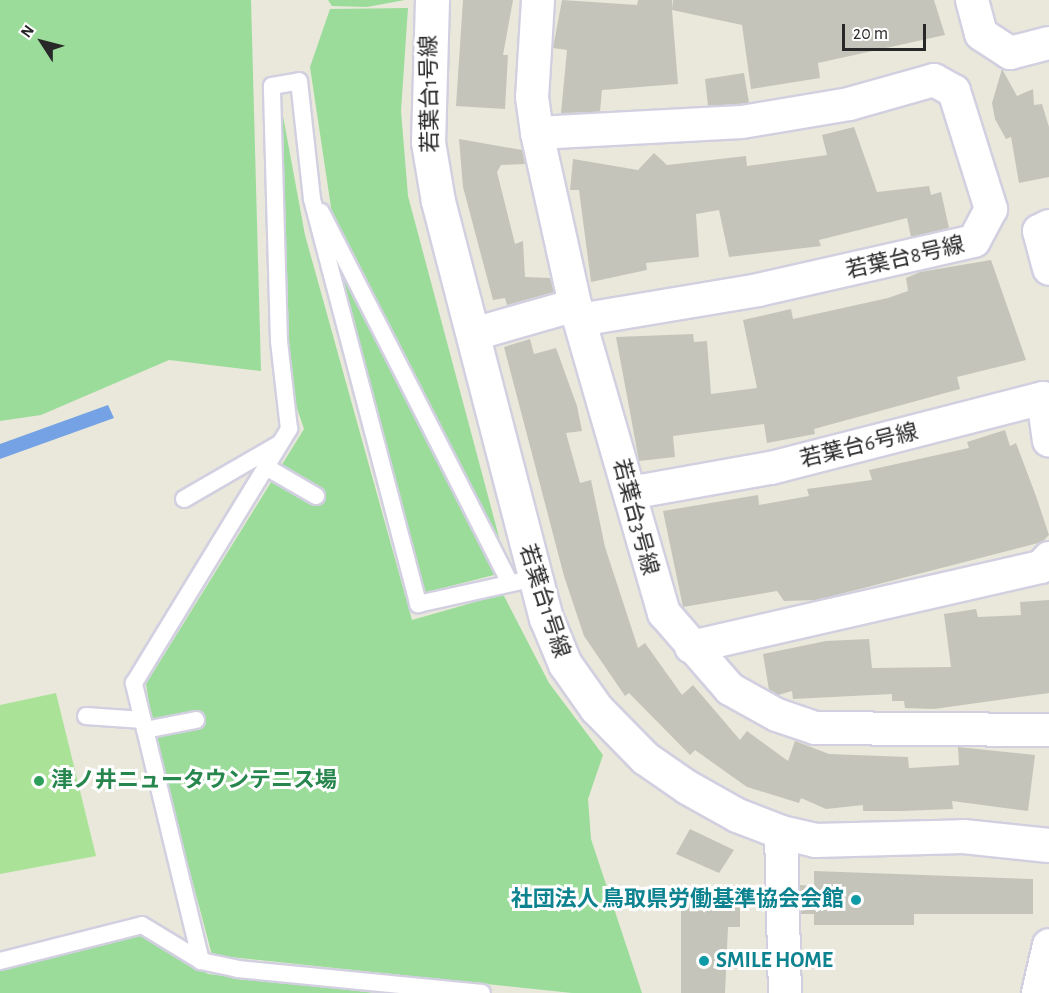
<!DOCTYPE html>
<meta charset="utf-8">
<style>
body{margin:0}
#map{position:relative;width:1049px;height:993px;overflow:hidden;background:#e9e8db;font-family:"Alegreya Sans","Noto Sans JP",sans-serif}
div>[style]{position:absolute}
.green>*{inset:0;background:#9bdc9b}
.pitch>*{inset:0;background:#aae397}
.water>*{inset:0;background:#75a2e4}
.building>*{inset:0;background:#c5c4ba}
.roads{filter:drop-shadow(2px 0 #d2d0e0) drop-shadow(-2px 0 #d2d0e0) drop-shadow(0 2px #d2d0e0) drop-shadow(0 -2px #d2d0e0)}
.lane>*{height:16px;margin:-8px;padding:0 8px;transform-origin:8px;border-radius:8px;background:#fff}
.street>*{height:32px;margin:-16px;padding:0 16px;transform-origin:16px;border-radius:16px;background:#fff}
.secondary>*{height:33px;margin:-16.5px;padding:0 16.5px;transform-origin:16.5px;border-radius:16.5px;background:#fff}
.dots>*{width:16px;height:16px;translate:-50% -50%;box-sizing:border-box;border:3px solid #fff;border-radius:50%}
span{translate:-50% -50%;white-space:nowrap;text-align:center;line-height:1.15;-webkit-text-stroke:6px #fff;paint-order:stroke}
.street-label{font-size:22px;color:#282828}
.leisure-label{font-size:22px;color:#27864d;font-weight:700}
.left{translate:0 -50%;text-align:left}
.culture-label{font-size:22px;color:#0d838f;font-weight:700}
.right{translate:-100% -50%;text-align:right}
.north{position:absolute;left:12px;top:12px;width:60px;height:60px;-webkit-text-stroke:4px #fff;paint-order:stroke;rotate:306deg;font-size:16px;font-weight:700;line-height:24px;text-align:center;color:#282828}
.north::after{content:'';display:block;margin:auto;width:21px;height:27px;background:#282828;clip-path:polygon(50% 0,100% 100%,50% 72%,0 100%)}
.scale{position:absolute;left:842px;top:24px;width:84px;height:27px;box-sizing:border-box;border:3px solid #282828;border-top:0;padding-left:8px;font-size:18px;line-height:21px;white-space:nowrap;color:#282828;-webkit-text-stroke:4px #fff;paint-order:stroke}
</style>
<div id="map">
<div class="green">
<i style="clip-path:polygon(0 0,251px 0,261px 371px,169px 360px,41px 415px,0 421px)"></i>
<i style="clip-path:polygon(328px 0,405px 0,367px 7px,332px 6px)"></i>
<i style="clip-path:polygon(408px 8px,401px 111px,408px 196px,504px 556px,332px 214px,310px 67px,330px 9px)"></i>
<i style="clip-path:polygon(283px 116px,305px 235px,412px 620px,503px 594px,549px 683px,603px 755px,588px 799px,591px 839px,642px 993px,572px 993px,212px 955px,154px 735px,146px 684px,304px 429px,290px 388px,277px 117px)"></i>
<i style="clip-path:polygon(323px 225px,498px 574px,423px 593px)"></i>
<i style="clip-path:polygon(141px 933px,208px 974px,375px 993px,0 993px,0 971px)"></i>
</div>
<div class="pitch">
<i style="clip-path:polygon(56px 693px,96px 856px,0 874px,0 705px)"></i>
</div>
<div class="water">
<i style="clip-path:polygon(108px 405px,114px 418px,0 459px,0 444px)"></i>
</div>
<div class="building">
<i style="clip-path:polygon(463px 0,513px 0,503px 55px,508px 55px,505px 109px,456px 106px)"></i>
<i style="clip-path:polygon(562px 0,637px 5px,638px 0,672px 0,672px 9px,673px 0,934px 0,945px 35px,818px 63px,820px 78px,751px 89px,742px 25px,672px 10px,678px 84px,602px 90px,600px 112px,561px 113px,567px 50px,553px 48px)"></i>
<i style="clip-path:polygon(1002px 69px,1017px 96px,1033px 89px,1034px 105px,1042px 104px,1049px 127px,1049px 177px,1019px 183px,1011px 137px,1006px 139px,995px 119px,992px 103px)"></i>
<i style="clip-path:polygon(744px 73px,749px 103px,708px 106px,705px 79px)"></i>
<i style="clip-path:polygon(854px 127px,877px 192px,929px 186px,931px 195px,941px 192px,949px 228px,911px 237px,907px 218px,819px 240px,821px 246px,729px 257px,719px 210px,696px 214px,699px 257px,646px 263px,647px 270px,591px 282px,579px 190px,570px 190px,573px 159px,638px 170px,654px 153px,667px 165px,746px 156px,747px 166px,827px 155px,822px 135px)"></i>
<i style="clip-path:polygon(459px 139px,522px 150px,525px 164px,501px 165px,497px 172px,515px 244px,523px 241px,525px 277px,550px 278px,554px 292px,507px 305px,505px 298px,493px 300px,463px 187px)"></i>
<i style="clip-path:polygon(991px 260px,1026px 360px,957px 377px,960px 389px,814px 429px,815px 434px,767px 443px,764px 424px,673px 436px,675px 457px,639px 461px,616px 337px,693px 334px,694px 342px,707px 341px,711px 394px,757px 388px,743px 320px,791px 309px,793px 319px,888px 298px,908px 291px,906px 278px,920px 272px)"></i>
<i style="clip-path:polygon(530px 339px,534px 354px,556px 348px,577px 406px,582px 431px,566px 433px,580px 483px,591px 480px,605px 547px,638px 648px,645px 643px,682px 695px,693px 685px,740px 740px,747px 731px,788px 761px,795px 741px,829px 754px,908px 757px,909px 768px,959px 765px,958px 747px,1035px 755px,1028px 811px,952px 801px,953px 809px,902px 811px,863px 811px,863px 805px,826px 809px,801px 798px,799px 803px,747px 787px,695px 750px,690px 755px,629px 693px,625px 696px,584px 636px,564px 576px,504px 347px)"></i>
<i style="clip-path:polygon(1005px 430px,1010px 446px,1016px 443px,1036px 496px,1049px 535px,1042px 542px,817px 600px,784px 601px,777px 591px,683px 607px,663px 511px,758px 495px,759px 505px,809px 496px,807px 489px,872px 480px,869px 470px,969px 448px,967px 442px)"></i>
<i style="clip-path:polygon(1049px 600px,1049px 693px,934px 709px,905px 708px,904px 701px,892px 701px,892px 694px,793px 699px,792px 691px,778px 695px,769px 690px,763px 654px,826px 641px,869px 639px,872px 668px,951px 667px,944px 614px,976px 609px,978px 617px,1021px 615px,1020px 602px)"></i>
<i style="clip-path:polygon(690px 829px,734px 850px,719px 873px,676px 854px)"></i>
<i style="clip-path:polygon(814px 871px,1033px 879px,1033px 914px,914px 914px,914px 925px,814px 925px,814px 914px,801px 914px,800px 885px,814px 886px)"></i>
<i style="clip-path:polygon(681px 892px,740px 892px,740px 927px,728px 927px,725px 993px,681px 993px)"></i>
</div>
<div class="roads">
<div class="lane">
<i style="left:321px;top:212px;width:416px;rotate:63deg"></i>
<i style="left:266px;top:467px;width:58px;rotate:30.1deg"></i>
<i style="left:184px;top:499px;width:110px;rotate:-30.1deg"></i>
<i style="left:86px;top:716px;width:57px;rotate:4deg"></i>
<i style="left:145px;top:730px;width:52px;rotate:-11.1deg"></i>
<i style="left:0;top:961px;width:146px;rotate:-14.2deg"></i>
<i style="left:142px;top:925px;width:69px;rotate:31.4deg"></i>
<i style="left:201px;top:961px;width:38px;rotate:12deg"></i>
<i style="left:238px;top:969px;width:245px;rotate:5.6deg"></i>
<i style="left:201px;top:961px;width:286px;rotate:-103.6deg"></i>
<i style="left:134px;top:683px;width:298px;rotate:-58.6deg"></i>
<i style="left:289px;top:429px;width:89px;rotate:-96.5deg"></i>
<i style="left:279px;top:341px;width:255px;rotate:-91.6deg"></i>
<i style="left:272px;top:86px;width:27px;rotate:-10deg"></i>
<i style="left:299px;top:81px;width:119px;rotate:83.7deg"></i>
<i style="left:312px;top:199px;width:419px;rotate:75.3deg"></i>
<i style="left:418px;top:604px;width:120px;rotate:-12.5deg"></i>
</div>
<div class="street">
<i style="left:538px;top:0;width:97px;rotate:93.5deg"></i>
<i style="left:532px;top:97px;width:36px;rotate:82deg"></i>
<i style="left:537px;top:133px;width:176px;rotate:77.5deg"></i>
<i style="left:575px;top:305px;width:321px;rotate:73.9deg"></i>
<i style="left:664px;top:613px;width:101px;rotate:49deg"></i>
<i style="left:730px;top:689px;width:54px;rotate:29deg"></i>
<i style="left:777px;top:715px;width:40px;rotate:18.9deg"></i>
<i style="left:815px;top:728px;width:234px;rotate:0.5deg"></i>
<i style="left:972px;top:0;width:35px;rotate:75deg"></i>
<i style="left:981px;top:34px;width:35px;rotate:33deg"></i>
<i style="left:1010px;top:53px;width:40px;rotate:-14.4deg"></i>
<i style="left:537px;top:133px;width:205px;rotate:-3.1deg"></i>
<i style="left:742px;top:122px;width:109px;rotate:-9.5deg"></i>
<i style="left:849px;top:104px;width:88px;rotate:-15.8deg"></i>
<i style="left:934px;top:80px;width:23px;rotate:29deg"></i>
<i style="left:954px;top:91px;width:124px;rotate:72.6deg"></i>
<i style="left:991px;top:209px;width:36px;rotate:118deg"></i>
<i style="left:974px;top:241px;width:221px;rotate:167.2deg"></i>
<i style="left:759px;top:290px;width:182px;rotate:170.5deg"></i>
<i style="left:1049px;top:226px;width:11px;rotate:153deg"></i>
<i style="left:1039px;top:231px;width:39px;rotate:75deg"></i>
<i style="left:474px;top:334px;width:105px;rotate:-16deg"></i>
<i style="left:630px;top:493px;width:143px;rotate:-10.1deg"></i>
<i style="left:771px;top:468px;width:281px;rotate:-14.4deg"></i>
<i style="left:1043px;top:398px;width:43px;rotate:82.1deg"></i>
<i style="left:691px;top:647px;width:359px;rotate:-12.9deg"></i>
<i style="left:1041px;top:567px;width:12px;rotate:-48deg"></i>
<i style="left:781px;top:832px;width:161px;rotate:88.6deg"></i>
<i style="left:1038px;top:993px;width:49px;rotate:-77.1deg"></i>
</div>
<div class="secondary">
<i style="left:432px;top:0;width:142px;rotate:91.6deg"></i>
<i style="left:428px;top:142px;width:60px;rotate:80.4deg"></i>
<i style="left:438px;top:201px;width:431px;rotate:75.5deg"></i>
<i style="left:546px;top:618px;width:50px;rotate:67.6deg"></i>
<i style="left:565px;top:664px;width:54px;rotate:54.8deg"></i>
<i style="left:596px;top:708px;width:70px;rotate:45.6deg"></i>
<i style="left:645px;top:758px;width:51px;rotate:34.6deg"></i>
<i style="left:687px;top:787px;width:57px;rotate:29.2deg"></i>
<i style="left:737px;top:815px;width:47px;rotate:21.1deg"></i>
<i style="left:781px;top:832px;width:35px;rotate:13deg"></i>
<i style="left:815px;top:840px;width:148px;rotate:-1.5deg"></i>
<i style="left:963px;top:836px;width:86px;rotate:6deg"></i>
</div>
</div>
<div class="dots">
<i style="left:39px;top:781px;background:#2e9e5b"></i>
<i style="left:856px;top:900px;background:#0f9aa8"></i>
<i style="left:704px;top:961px;background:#0f9aa8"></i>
</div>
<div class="street-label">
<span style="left:430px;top:94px;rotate:-91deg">若葉台1号線</span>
<span style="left:905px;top:258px;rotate:-13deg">若葉台8号線</span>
<span style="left:859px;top:446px;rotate:-14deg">若葉台6号線</span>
<span style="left:635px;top:517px;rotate:75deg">若葉台3号線</span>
<span style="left:544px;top:601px;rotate:72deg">若葉台1号線</span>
</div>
<div class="leisure-label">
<span class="left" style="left:51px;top:781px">津ノ井ニュータウンテニス場</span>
</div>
<div class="culture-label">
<span class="right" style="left:844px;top:900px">社団法人 鳥取県労働基準協会会館</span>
<span class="left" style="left:716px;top:961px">SMILE HOME</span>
</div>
<div class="north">N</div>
<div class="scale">20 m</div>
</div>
